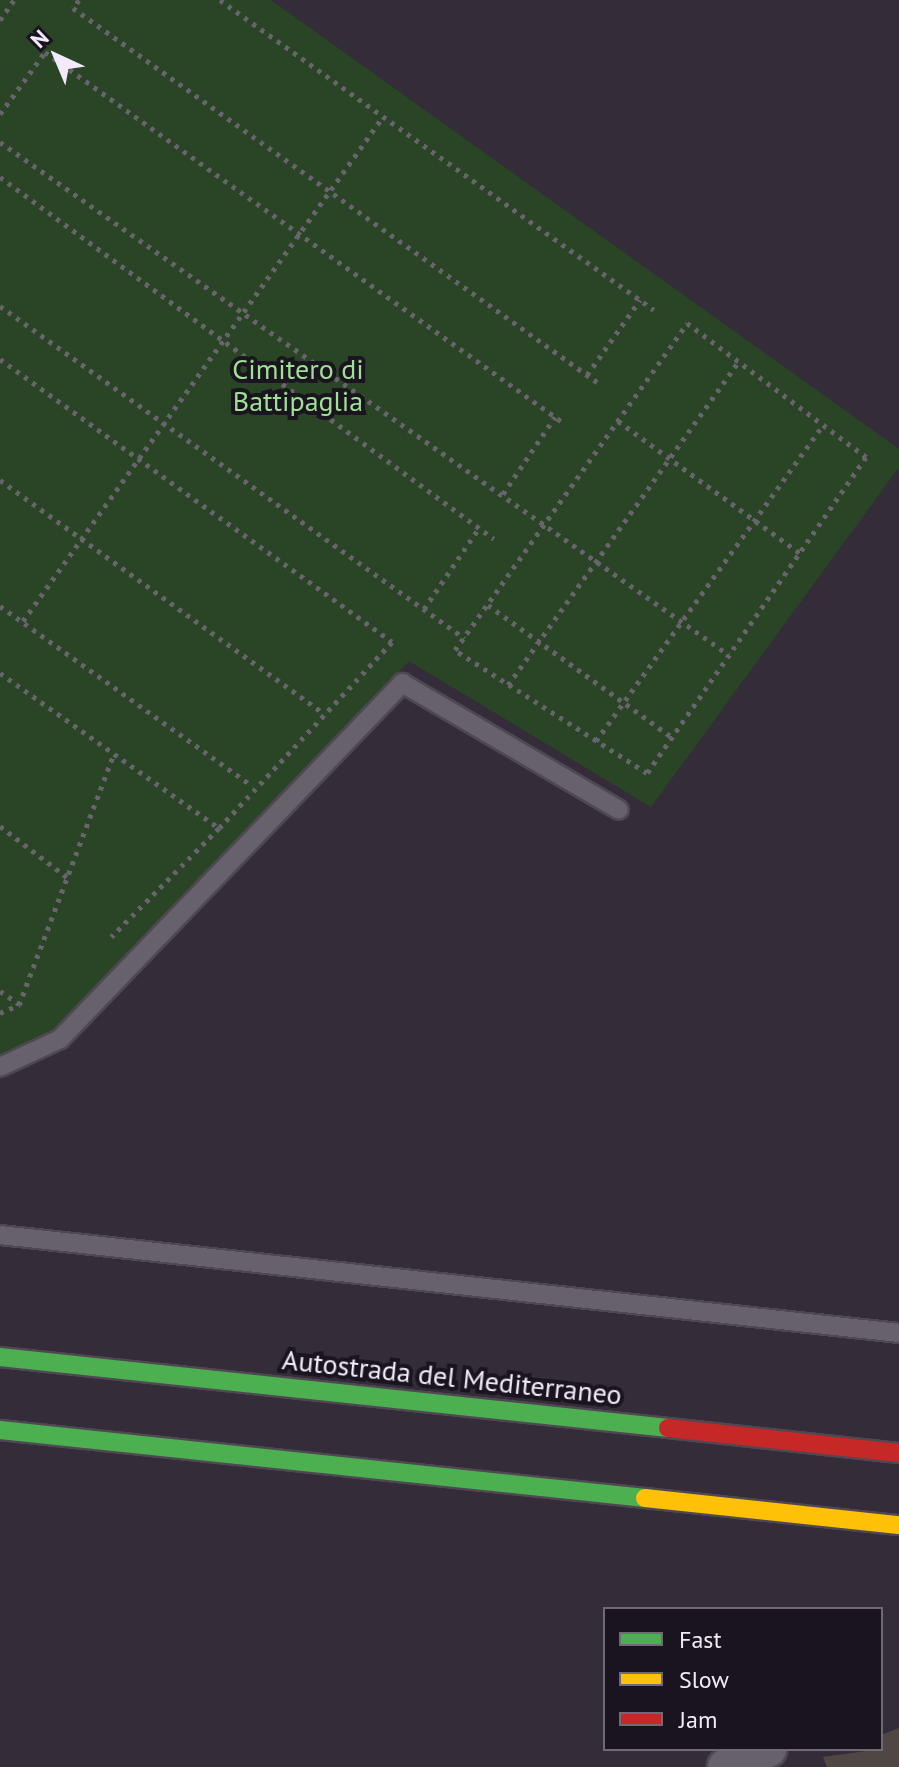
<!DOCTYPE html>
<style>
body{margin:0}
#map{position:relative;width:899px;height:1767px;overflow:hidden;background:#342d39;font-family:"PT Sans",sans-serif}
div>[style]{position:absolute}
.green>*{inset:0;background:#294525}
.building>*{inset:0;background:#504745}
.path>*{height:5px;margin-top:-2.5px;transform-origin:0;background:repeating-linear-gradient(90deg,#68636c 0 4px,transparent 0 10px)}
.roads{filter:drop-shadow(2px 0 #4f4853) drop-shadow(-2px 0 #4f4853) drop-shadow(0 2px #4f4853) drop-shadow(0 -2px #4f4853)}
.lane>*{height:18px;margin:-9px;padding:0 9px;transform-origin:9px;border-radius:9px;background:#67616b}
.street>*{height:36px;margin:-18px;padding:0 18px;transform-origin:18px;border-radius:18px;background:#67616b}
.fast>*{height:18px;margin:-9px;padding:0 9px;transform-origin:9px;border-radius:9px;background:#4caf50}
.slow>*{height:18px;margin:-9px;padding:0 9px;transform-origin:9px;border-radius:9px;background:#ffc107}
.jam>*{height:18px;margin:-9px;padding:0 9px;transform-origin:9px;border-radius:9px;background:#c62828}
span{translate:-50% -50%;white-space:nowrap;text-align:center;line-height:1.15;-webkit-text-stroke:8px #19141e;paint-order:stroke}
.park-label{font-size:28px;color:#9fe095}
.street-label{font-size:28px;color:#f2eaf8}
.legend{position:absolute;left:603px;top:1607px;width:280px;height:144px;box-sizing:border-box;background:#19141e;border:2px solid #706a75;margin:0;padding:10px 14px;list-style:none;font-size:24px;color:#f2eaf8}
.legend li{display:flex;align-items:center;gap:16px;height:40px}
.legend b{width:40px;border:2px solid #706a75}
.north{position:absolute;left:16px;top:16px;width:80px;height:80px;-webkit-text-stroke:6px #19141e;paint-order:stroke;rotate:316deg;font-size:22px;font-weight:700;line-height:32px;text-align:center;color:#f2eaf8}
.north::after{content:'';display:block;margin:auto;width:28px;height:36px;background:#f2eaf8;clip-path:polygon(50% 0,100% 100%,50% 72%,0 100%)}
</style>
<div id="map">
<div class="green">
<i style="clip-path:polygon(0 0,271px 0,899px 449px,899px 467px,651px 807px,409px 661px,53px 1034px,0 1056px)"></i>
</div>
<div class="building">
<i style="clip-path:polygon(899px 1728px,899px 1767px,827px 1767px,823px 1757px,881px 1749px,881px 1735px)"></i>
</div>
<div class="path">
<i style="left:79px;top:0;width:10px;rotate:127deg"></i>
<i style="left:73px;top:8px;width:644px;rotate:35.52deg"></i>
<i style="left:220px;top:0;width:533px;rotate:35.54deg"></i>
<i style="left:0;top:20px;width:24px;rotate:-55deg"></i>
<i style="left:0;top:114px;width:77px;rotate:-54deg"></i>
<i style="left:45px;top:52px;width:639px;rotate:35.58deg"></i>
<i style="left:0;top:142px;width:891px;rotate:35.13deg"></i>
<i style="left:0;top:177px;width:612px;rotate:36.23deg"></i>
<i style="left:0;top:306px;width:571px;rotate:35.58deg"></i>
<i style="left:687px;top:323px;width:224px;rotate:36.8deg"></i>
<i style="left:866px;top:457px;width:384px;rotate:124.7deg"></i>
<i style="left:647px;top:773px;width:228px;rotate:-147.4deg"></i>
<i style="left:455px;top:650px;width:401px;rotate:-54.6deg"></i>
<i style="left:0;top:359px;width:483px;rotate:35.8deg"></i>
<i style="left:392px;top:642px;width:254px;rotate:132.9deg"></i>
<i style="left:587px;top:375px;width:92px;rotate:-54.8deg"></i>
<i style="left:618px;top:421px;width:225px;rotate:36deg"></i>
<i style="left:0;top:480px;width:398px;rotate:35.8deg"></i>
<i style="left:503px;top:494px;width:93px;rotate:-56deg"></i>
<i style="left:488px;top:605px;width:226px;rotate:35.7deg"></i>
<i style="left:0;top:606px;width:310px;rotate:35.5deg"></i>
<i style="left:424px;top:609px;width:98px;rotate:-55.8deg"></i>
<i style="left:23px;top:621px;width:618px;rotate:-54.48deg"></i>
<i style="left:0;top:673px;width:268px;rotate:35.3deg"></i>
<i style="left:219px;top:828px;width:153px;rotate:134.7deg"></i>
<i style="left:508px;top:685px;width:397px;rotate:-54.5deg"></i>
<i style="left:596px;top:741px;width:389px;rotate:-54.3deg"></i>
<i style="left:0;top:826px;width:84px;rotate:37.3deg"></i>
<i style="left:0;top:991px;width:23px;rotate:34deg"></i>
<i style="left:0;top:1013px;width:21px;rotate:-23deg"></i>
<i style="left:19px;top:1005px;width:268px;rotate:-69.3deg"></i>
</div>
<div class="roads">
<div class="lane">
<i style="left:0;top:1067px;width:66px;rotate:-25deg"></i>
<i style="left:60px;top:1039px;width:494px;rotate:-46.1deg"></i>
<i style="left:402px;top:683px;width:251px;rotate:30.3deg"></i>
<i style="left:0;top:1235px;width:904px;rotate:6.22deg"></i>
</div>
<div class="street">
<i style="left:726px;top:1767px;width:46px;rotate:-23.2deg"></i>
</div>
<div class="fast">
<i style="left:0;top:1357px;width:672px;rotate:6.07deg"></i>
<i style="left:0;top:1430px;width:649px;rotate:6.02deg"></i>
</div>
<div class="slow">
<i style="left:645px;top:1498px;width:255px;rotate:6.1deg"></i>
</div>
<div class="jam">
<i style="left:668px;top:1428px;width:232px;rotate:6.2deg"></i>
</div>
</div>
<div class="park-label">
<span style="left:298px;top:385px">Cimitero di<br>Battipaglia</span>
</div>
<div class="street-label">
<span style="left:452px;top:1377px;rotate:6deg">Autostrada del Mediterraneo</span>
</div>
<ul class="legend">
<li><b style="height:10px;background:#4caf50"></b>Fast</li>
<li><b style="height:10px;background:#ffc107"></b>Slow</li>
<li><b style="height:10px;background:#c62828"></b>Jam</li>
</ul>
<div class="north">N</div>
</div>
